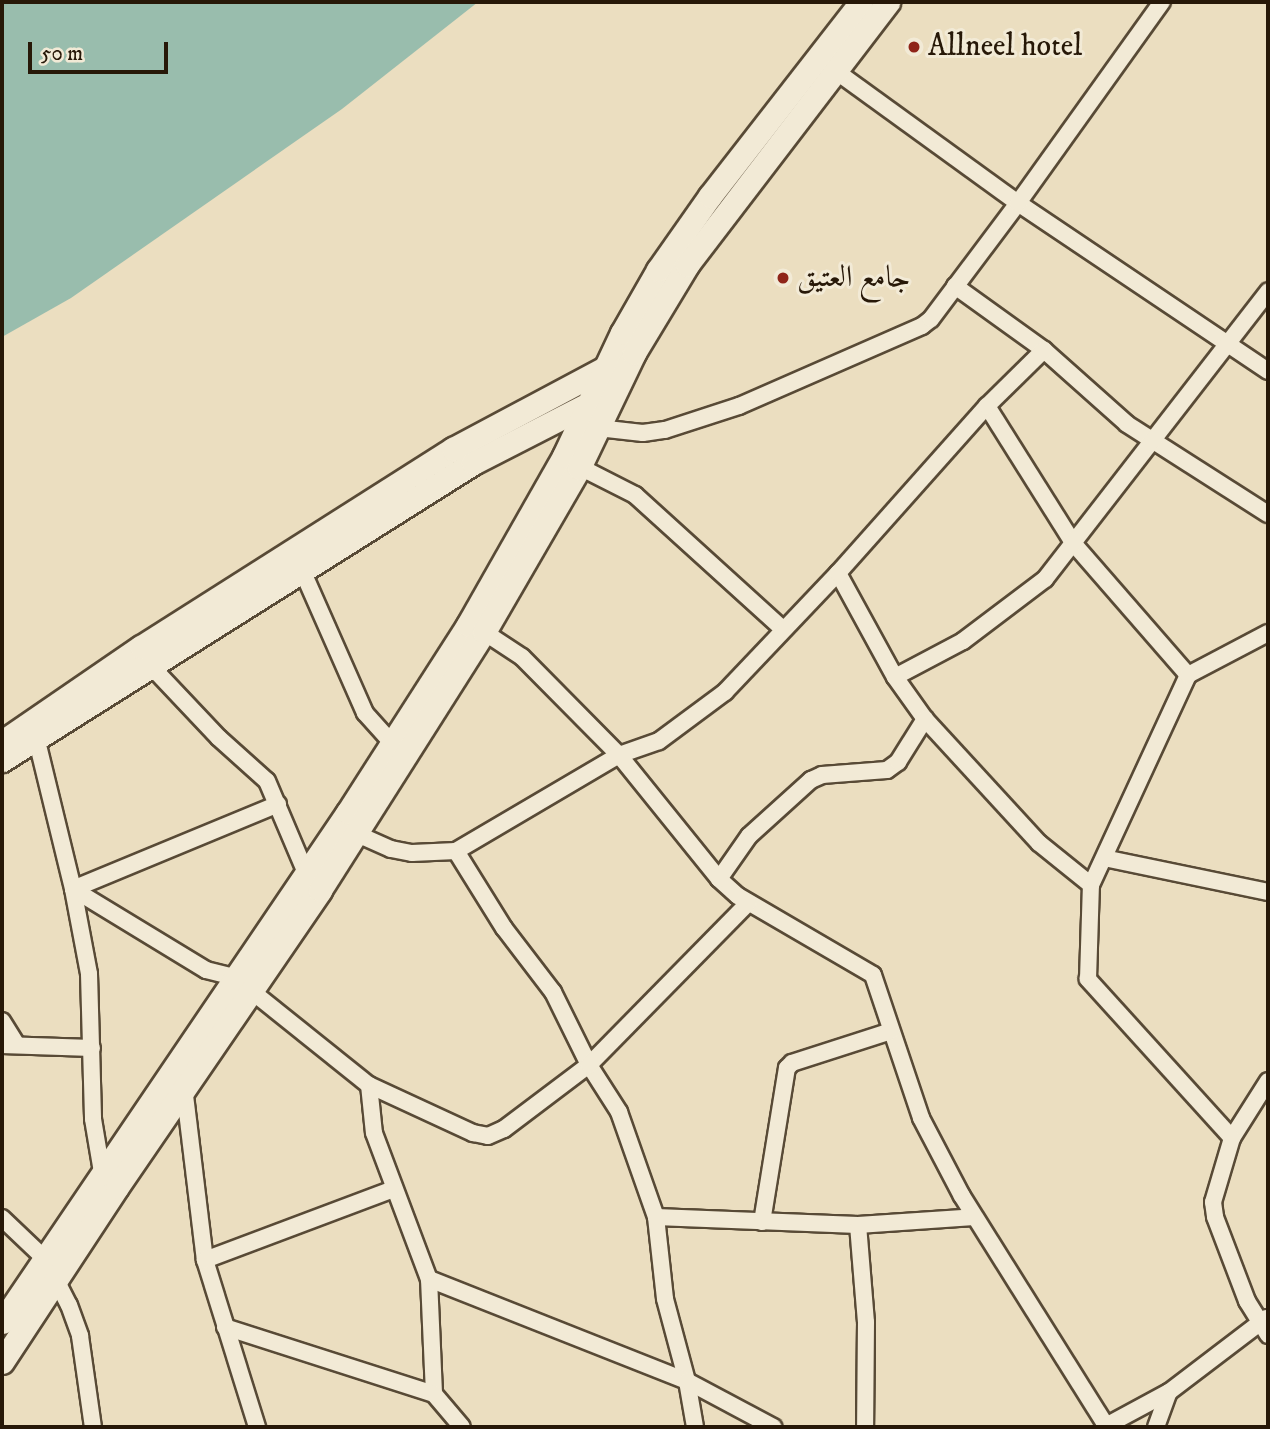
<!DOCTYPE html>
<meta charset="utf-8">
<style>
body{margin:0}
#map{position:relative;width:1270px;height:1429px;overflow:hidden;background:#ebdec0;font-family:"IM FELL DW Pica",Amiri,serif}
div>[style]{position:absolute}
.water>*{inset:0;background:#99bdad}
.roads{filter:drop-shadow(2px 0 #584a36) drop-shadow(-2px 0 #584a36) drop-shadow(0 2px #584a36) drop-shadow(0 -2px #584a36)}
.street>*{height:16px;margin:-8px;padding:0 8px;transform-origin:8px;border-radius:8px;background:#f2ead6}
.secondary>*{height:23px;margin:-11.5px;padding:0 11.5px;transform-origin:11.5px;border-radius:11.5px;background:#f2ead6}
.dots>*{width:19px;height:19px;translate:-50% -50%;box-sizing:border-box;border:4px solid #f2ead6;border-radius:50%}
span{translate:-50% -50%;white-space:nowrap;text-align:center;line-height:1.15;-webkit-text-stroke:6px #f2ead6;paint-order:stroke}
.poi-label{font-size:30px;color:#271808}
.left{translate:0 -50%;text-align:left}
.frame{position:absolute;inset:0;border:4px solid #271808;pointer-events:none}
.scale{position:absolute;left:28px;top:42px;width:140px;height:32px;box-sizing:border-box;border:4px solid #271808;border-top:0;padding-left:9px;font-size:21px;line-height:24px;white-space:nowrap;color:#271808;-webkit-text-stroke:5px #f2ead6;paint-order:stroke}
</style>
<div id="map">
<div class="water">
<i style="clip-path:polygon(2px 2px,478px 2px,342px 109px,71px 298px,2px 337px)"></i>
</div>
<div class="roads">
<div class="street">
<i style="left:837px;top:72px;width:223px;rotate:35.9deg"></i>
<i style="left:1018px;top:203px;width:301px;rotate:33.9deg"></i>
<i style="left:955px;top:286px;width:110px;rotate:35.7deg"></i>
<i style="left:1044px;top:350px;width:111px;rotate:41.7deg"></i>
<i style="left:1127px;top:424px;width:167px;rotate:32.6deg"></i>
<i style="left:987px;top:406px;width:163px;rotate:57.8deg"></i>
<i style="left:1074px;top:544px;width:174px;rotate:49deg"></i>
<i style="left:589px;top:427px;width:54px;rotate:6.3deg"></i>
<i style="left:643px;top:433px;width:22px;rotate:-8deg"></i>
<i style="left:665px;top:430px;width:78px;rotate:-18deg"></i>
<i style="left:739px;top:406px;width:200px;rotate:-23.6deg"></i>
<i style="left:922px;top:326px;width:11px;rotate:-38deg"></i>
<i style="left:931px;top:319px;width:145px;rotate:-53.1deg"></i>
<i style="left:1018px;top:203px;width:247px;rotate:-54.4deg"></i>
<i style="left:572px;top:463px;width:71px;rotate:26.9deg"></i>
<i style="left:635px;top:495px;width:200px;rotate:42.2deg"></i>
<i style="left:302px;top:570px;width:156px;rotate:66.2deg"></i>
<i style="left:365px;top:713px;width:39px;rotate:48deg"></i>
<i style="left:838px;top:573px;width:119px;rotate:61.3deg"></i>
<i style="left:895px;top:677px;width:52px;rotate:54.5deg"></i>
<i style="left:925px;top:719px;width:168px;rotate:47.4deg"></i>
<i style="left:1039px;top:843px;width:67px;rotate:38.9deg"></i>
<i style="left:484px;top:632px;width:45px;rotate:33.3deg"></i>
<i style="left:522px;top:657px;width:138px;rotate:45.3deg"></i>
<i style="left:619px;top:755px;width:159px;rotate:51.1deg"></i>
<i style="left:719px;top:879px;width:25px;rotate:42deg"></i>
<i style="left:738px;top:896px;width:156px;rotate:30.3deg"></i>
<i style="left:873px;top:975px;width:151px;rotate:71.4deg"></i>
<i style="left:921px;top:1118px;width:88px;rotate:62.3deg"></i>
<i style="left:962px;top:1196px;width:271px;rotate:57.9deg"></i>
<i style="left:150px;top:665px;width:100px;rotate:46.6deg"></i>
<i style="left:219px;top:738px;width:64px;rotate:41.9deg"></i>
<i style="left:267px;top:781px;width:100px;rotate:67deg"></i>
<i style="left:895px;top:677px;width:77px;rotate:-27.9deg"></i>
<i style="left:963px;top:641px;width:103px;rotate:-37.1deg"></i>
<i style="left:1045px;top:579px;width:364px;rotate:-52.2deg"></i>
<i style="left:36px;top:737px;width:156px;rotate:76.3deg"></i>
<i style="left:73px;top:889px;width:86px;rotate:79.3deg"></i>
<i style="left:89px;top:974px;width:145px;rotate:88.4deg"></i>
<i style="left:93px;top:1119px;width:54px;rotate:80.4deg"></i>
<i style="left:357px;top:834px;width:37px;rotate:24deg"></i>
<i style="left:391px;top:849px;width:21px;rotate:11deg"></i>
<i style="left:412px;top:853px;width:44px;rotate:-2.6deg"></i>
<i style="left:456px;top:851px;width:189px;rotate:-30.5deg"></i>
<i style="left:619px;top:755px;width:42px;rotate:-19.3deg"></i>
<i style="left:659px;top:741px;width:82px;rotate:-36.6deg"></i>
<i style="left:725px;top:692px;width:164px;rotate:-46.5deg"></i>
<i style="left:838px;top:573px;width:224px;rotate:-48.3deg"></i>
<i style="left:987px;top:406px;width:80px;rotate:-44.5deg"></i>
<i style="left:456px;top:851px;width:91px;rotate:58.1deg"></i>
<i style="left:504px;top:928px;width:81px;rotate:52.6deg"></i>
<i style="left:553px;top:992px;width:81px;rotate:63.7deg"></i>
<i style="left:589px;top:1065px;width:56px;rotate:57.4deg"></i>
<i style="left:619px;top:1112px;width:111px;rotate:70.6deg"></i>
<i style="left:656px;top:1217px;width:82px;rotate:83.7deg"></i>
<i style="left:665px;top:1299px;width:85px;rotate:75deg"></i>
<i style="left:687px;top:1381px;width:47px;rotate:80.1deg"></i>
<i style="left:1104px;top:858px;width:167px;rotate:11.7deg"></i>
<i style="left:719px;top:879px;width:52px;rotate:-55.1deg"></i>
<i style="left:749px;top:836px;width:84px;rotate:-42.1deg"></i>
<i style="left:811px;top:780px;width:12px;rotate:-24deg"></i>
<i style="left:822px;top:775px;width:65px;rotate:-4.4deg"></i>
<i style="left:887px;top:770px;width:14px;rotate:-36deg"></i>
<i style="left:898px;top:762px;width:51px;rotate:-57.9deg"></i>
<i style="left:73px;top:889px;width:156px;rotate:31.3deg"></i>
<i style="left:206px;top:970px;width:29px;rotate:14deg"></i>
<i style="left:234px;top:977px;width:173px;rotate:38.7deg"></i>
<i style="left:369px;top:1085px;width:115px;rotate:24.8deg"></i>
<i style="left:473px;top:1133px;width:15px;rotate:11deg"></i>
<i style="left:488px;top:1136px;width:17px;rotate:-24deg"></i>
<i style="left:504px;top:1129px;width:106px;rotate:-37deg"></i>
<i style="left:589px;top:1065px;width:227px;rotate:-45.5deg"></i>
<i style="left:73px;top:889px;width:222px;rotate:-22.5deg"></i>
<i style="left:2px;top:1021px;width:28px;rotate:58deg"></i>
<i style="left:2px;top:1045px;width:90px;rotate:1.9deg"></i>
<i style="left:1268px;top:1081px;width:67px;rotate:122.3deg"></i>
<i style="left:1232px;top:1138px;width:67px;rotate:106.5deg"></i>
<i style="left:1213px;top:1202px;width:15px;rotate:82deg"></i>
<i style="left:1215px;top:1217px;width:90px;rotate:69.1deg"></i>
<i style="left:1247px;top:1301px;width:40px;rotate:58deg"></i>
<i style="left:369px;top:1085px;width:48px;rotate:84.1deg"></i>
<i style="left:374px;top:1133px;width:156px;rotate:69.4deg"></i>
<i style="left:429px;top:1279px;width:115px;rotate:87.5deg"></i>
<i style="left:184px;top:1087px;width:174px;rotate:83.1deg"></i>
<i style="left:205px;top:1260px;width:175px;rotate:72.7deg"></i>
<i style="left:1232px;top:1138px;width:215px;rotate:-132.2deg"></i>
<i style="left:1088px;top:979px;width:94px;rotate:-88.2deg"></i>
<i style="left:1091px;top:885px;width:231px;rotate:-65.2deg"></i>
<i style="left:1188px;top:675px;width:90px;rotate:-27.7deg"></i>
<i style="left:656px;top:1217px;width:202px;rotate:2.3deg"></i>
<i style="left:858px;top:1225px;width:116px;rotate:-3.9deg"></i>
<i style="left:2px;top:1218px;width:57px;rotate:43.6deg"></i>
<i style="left:762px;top:1222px;width:156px;rotate:-80.8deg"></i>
<i style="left:787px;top:1068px;width:7px;rotate:-45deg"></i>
<i style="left:792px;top:1063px;width:104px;rotate:-17.9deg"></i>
<i style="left:858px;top:1225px;width:97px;rotate:85.3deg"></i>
<i style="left:866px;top:1322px;width:105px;rotate:90.5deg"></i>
<i style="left:205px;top:1260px;width:202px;rotate:-20.6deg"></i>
<i style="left:55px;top:1278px;width:30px;rotate:63deg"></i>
<i style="left:69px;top:1305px;width:33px;rotate:70deg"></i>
<i style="left:80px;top:1336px;width:92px;rotate:81.9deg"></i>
<i style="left:429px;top:1279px;width:277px;rotate:21.6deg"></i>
<i style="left:687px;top:1381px;width:98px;rotate:28.1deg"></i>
<i style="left:225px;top:1327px;width:219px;rotate:17.8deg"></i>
<i style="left:434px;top:1394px;width:43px;rotate:49.7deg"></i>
<i style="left:1104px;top:1427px;width:74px;rotate:-28.3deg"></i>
<i style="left:1169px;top:1392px;width:122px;rotate:-37.3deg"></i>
<i style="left:1156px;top:1427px;width:37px;rotate:-70deg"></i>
</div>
<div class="secondary">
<i style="left:2px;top:742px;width:168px;rotate:-34.4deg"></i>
<i style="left:141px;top:647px;width:370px;rotate:-32.4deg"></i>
<i style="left:453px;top:449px;width:180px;rotate:-28.1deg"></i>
<i style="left:2px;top:760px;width:557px;rotate:-32.23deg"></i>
<i style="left:473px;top:463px;width:136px;rotate:-27.1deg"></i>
<i style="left:2px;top:1322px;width:616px;rotate:-55.85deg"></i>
<i style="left:348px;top:812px;width:222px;rotate:-57.3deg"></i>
<i style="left:468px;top:625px;width:194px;rotate:-60.4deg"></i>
<i style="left:564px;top:456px;width:136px;rotate:-64.8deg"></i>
<i style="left:622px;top:333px;width:73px;rotate:-60.3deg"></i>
<i style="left:658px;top:270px;width:90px;rotate:-54.9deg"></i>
<i style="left:710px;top:196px;width:246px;rotate:-52.1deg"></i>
<i style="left:2px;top:1362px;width:209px;rotate:-56.7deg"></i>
<i style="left:117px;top:1187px;width:360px;rotate:-55.6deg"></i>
<i style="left:320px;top:890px;width:306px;rotate:-57.6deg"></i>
<i style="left:484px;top:632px;width:190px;rotate:-59.9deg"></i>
<i style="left:579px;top:468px;width:127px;rotate:-64.4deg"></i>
<i style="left:634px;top:353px;width:103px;rotate:-58.9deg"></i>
<i style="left:687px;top:265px;width:331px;rotate:-52.6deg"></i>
</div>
</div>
<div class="dots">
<i style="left:914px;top:47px;background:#8f2418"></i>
<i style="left:783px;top:278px;background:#8f2418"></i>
</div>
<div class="poi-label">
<span class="left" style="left:928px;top:47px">Allneel hotel</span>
<span class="left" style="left:797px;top:278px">جامع العتيق</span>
</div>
<div class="frame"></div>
<div class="scale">50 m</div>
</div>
